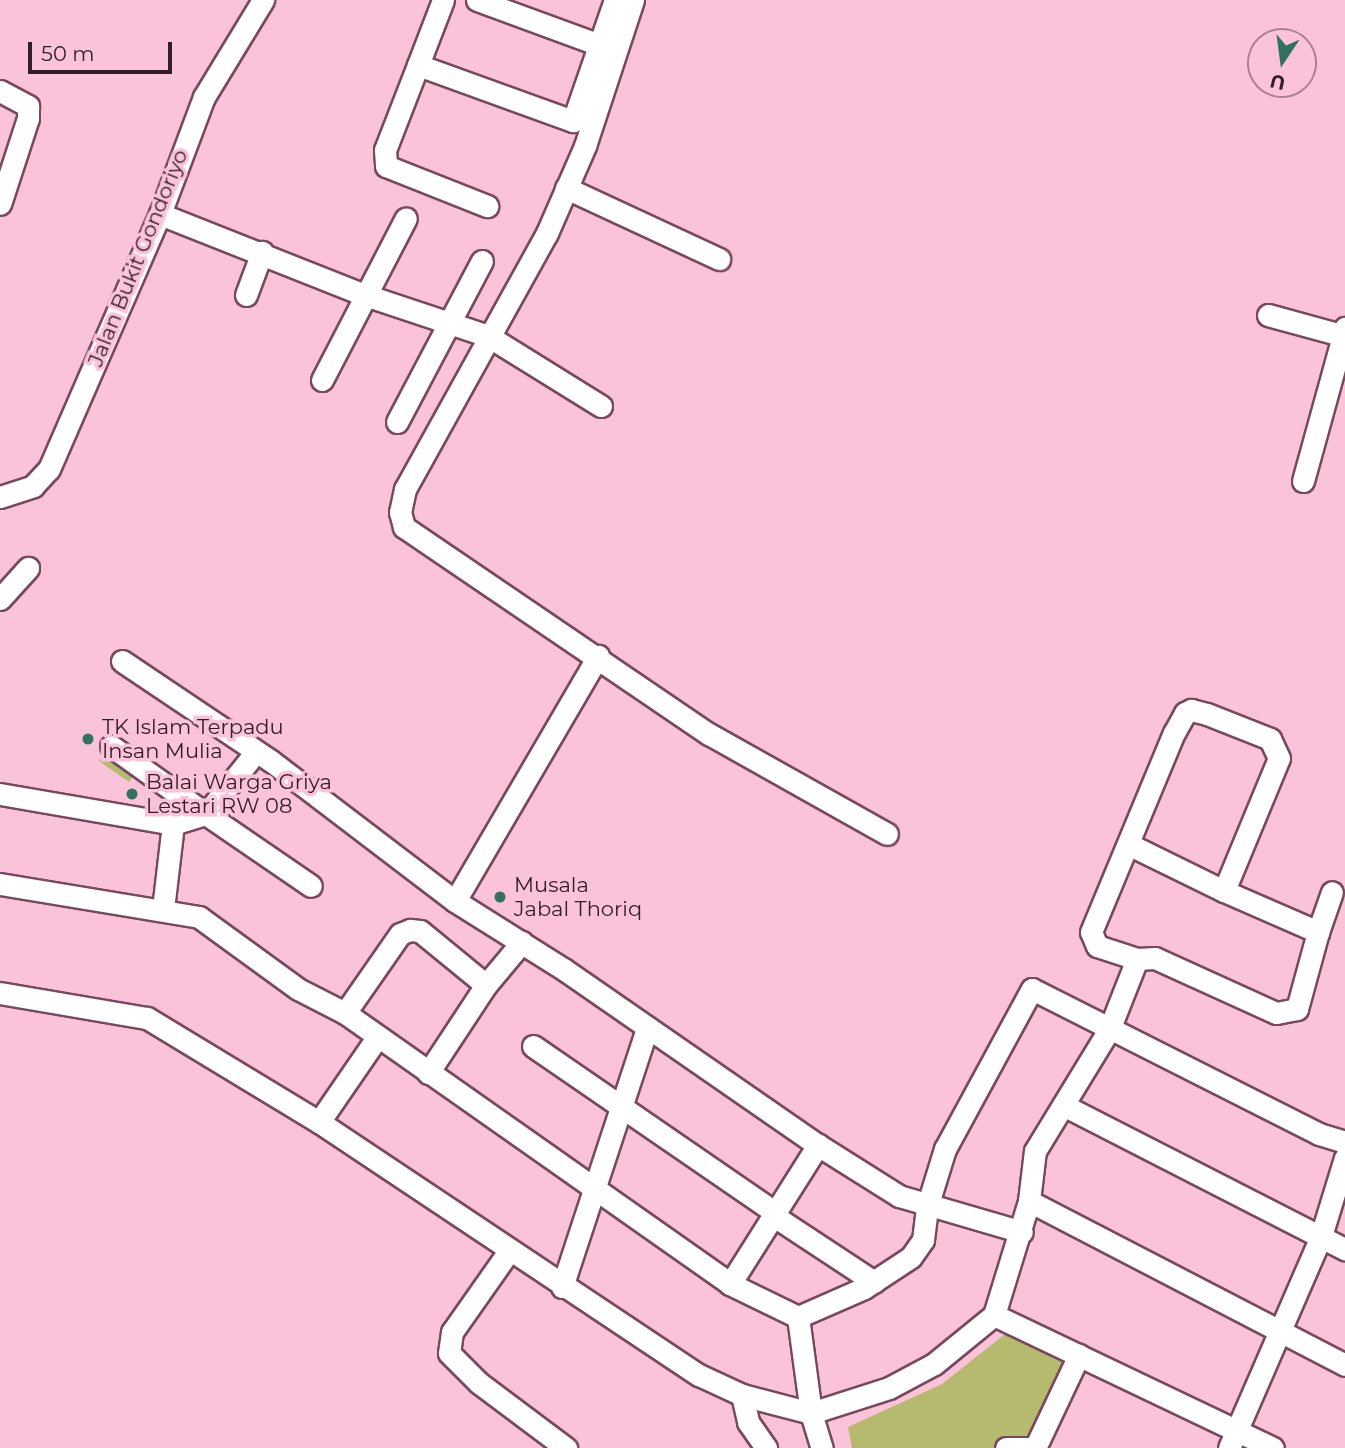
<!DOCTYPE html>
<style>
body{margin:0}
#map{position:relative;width:1345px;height:1448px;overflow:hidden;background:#fbc3da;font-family:Montserrat,sans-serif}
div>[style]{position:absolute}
.green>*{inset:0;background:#b5ba6e}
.roads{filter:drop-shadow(2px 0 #78495e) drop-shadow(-2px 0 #78495e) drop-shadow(0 2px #78495e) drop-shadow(0 -2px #78495e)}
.minor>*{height:21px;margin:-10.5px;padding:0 10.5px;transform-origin:10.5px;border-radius:10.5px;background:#fff}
.dots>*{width:19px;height:19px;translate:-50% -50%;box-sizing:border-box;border:4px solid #fbc3da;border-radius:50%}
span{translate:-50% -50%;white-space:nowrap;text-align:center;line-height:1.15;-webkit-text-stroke:7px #fbc3da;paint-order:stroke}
.street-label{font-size:21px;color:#321e27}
.poi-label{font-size:21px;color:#321e27}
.left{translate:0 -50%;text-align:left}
.north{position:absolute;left:1247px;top:28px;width:70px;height:70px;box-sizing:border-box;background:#fbc3da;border:2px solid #ab8192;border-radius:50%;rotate:193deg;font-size:19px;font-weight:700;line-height:28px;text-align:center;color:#321e27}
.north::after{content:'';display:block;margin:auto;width:24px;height:32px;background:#32715f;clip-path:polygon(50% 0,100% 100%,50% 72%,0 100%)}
.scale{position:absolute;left:28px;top:42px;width:144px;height:32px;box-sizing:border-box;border:4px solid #321e27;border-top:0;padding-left:9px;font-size:21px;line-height:24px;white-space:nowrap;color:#321e27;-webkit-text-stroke:5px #fbc3da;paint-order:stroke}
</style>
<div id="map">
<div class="green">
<i style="clip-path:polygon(108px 748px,138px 769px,129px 782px,99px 761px)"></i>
<i style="clip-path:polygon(1010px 1330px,1083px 1361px,1055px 1425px,994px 1448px,852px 1448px,848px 1427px,942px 1384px)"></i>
</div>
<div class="roads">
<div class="minor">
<i style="left:443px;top:0;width:70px;rotate:111deg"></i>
<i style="left:418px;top:65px;width:165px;rotate:19.9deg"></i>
<i style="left:573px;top:121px;width:128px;rotate:-70.9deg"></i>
<i style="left:477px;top:0;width:131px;rotate:20.1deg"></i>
<i style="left:633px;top:0;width:154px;rotate:108.2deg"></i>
<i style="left:585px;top:146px;width:95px;rotate:113.6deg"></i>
<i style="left:547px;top:233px;width:293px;rotate:119deg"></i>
<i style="left:405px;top:489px;width:24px;rotate:102deg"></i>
<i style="left:400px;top:512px;width:16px;rotate:75deg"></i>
<i style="left:404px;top:527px;width:369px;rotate:34.2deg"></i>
<i style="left:709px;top:734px;width:204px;rotate:29.3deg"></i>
<i style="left:418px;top:65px;width:91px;rotate:111.2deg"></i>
<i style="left:385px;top:150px;width:16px;rotate:86deg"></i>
<i style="left:386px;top:166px;width:109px;rotate:21.6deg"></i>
<i style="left:0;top:91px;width:32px;rotate:28deg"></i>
<i style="left:28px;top:106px;width:12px;rotate:90deg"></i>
<i style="left:28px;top:118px;width:90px;rotate:108deg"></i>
<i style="left:566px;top:188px;width:169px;rotate:24.9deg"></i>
<i style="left:160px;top:214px;width:220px;rotate:21.6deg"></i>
<i style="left:365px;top:295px;width:130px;rotate:18.4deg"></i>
<i style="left:488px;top:336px;width:133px;rotate:31.8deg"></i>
<i style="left:246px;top:295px;width:46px;rotate:-69.6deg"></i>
<i style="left:1268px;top:315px;width:80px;rotate:15.3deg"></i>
<i style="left:322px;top:380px;width:182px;rotate:-62.6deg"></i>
<i style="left:397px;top:422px;width:182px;rotate:-62.2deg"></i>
<i style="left:1303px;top:481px;width:159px;rotate:-74.6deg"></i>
<i style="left:0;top:497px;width:35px;rotate:-18deg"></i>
<i style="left:33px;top:486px;width:23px;rotate:-47deg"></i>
<i style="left:49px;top:469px;width:278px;rotate:-66.5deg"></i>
<i style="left:160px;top:214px;width:125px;rotate:-69.4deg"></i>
<i style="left:204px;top:97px;width:114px;rotate:-58.7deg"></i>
<i style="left:0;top:599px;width:42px;rotate:-47.9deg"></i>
<i style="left:122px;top:661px;width:179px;rotate:33.9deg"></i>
<i style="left:271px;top:761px;width:231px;rotate:37.3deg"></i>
<i style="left:455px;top:901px;width:130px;rotate:32.1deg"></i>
<i style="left:565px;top:970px;width:308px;rotate:34.7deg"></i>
<i style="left:818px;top:1145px;width:96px;rotate:32.2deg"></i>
<i style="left:899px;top:1196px;width:128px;rotate:16.3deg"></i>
<i style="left:111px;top:746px;width:117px;rotate:35.6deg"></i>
<i style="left:255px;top:753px;width:78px;rotate:128.8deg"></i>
<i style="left:206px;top:814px;width:127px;rotate:34.4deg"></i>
<i style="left:0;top:794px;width:176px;rotate:9.8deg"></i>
<i style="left:173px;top:824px;width:34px;rotate:-17deg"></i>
<i style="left:1128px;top:844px;width:107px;rotate:26.1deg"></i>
<i style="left:1224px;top:891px;width:103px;rotate:23.6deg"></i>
<i style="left:1318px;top:932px;width:80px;rotate:105.3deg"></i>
<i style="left:1297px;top:1009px;width:21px;rotate:169deg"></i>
<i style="left:1276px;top:1013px;width:133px;rotate:-155.6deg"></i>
<i style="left:1155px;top:958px;width:18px;rotate:177deg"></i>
<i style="left:1137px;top:959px;width:42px;rotate:-162deg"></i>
<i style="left:1097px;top:946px;width:15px;rotate:-113deg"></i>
<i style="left:1091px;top:932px;width:216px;rotate:-67.4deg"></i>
<i style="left:1174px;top:733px;width:23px;rotate:-61deg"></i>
<i style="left:1185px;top:713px;width:7px;rotate:-27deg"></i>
<i style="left:1191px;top:710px;width:16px;rotate:14deg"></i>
<i style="left:1207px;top:714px;width:68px;rotate:21.6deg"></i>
<i style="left:1270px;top:739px;width:21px;rotate:65deg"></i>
<i style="left:1279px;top:758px;width:144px;rotate:112.5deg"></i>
<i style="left:0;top:884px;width:202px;rotate:9.4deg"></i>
<i style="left:199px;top:917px;width:122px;rotate:36deg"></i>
<i style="left:298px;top:989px;width:53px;rotate:27.1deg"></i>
<i style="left:345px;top:1013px;width:471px;rotate:35.1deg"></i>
<i style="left:730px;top:1284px;width:76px;rotate:25.9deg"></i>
<i style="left:798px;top:1317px;width:72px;rotate:-23.7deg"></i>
<i style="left:864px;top:1288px;width:56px;rotate:-33.4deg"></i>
<i style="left:911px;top:1257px;width:21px;rotate:-55deg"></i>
<i style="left:923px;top:1240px;width:33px;rotate:-83deg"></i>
<i style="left:927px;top:1207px;width:61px;rotate:-72.8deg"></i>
<i style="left:945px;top:1149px;width:182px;rotate:-61.5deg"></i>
<i style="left:1032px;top:989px;width:322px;rotate:26.8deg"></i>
<i style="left:1319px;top:1134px;width:27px;rotate:17deg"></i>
<i style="left:455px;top:901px;width:284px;rotate:-59.7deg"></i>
<i style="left:163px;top:909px;width:86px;rotate:-83.3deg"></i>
<i style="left:1318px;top:932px;width:42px;rotate:-70.7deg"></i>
<i style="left:0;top:993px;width:149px;rotate:9.7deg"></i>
<i style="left:147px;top:1018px;width:201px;rotate:31.2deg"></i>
<i style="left:319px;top:1122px;width:457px;rotate:33.7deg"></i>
<i style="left:699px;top:1375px;width:47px;rotate:24.9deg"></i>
<i style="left:742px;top:1395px;width:71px;rotate:14.6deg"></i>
<i style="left:811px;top:1413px;width:82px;rotate:-17.8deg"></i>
<i style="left:889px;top:1388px;width:51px;rotate:-28.1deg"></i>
<i style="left:934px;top:1364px;width:77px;rotate:-39.2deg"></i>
<i style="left:994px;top:1315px;width:119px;rotate:-72.9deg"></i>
<i style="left:1029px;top:1201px;width:50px;rotate:-83.2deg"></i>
<i style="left:1035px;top:1151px;width:142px;rotate:-58.6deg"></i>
<i style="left:1109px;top:1030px;width:76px;rotate:-68.5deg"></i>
<i style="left:345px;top:1013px;width:96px;rotate:-55.2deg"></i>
<i style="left:400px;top:934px;width:11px;rotate:-22deg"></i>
<i style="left:410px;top:930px;width:10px;rotate:6deg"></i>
<i style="left:420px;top:931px;width:85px;rotate:39.3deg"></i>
<i style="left:533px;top:1046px;width:295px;rotate:34.5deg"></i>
<i style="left:428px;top:1073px;width:105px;rotate:-56.6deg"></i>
<i style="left:486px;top:985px;width:56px;rotate:-50.1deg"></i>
<i style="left:1063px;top:1105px;width:317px;rotate:27.1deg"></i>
<i style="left:319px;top:1122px;width:104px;rotate:-55.5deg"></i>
<i style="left:1029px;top:1201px;width:356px;rotate:27.4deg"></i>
<i style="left:774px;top:1216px;width:120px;rotate:33.4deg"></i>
<i style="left:509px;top:1251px;width:99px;rotate:125.1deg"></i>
<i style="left:452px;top:1332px;width:21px;rotate:98deg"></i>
<i style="left:449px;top:1353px;width:42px;rotate:45deg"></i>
<i style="left:479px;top:1383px;width:109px;rotate:36.8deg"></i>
<i style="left:730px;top:1284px;width:165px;rotate:-57.7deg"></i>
<i style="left:562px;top:1287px;width:272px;rotate:-71.8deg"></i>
<i style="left:994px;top:1315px;width:309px;rotate:25.5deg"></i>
<i style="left:798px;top:1317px;width:97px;rotate:82.3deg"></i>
<i style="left:811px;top:1413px;width:37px;rotate:73deg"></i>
<i style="left:742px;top:1395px;width:28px;rotate:77deg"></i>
<i style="left:748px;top:1422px;width:32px;rotate:55deg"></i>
<i style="left:1006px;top:1448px;width:28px"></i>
<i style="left:1035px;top:1448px;width:103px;rotate:-64.7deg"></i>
<i style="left:1229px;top:1448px;width:231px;rotate:-66.5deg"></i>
<i style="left:1321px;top:1236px;width:82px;rotate:-72.9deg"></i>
</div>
</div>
<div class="dots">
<i style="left:88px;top:739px;background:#32715f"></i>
<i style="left:132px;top:794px;background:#32715f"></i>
<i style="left:500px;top:897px;background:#32715f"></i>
</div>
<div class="street-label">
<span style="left:138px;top:258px;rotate:-68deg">Jalan Bukit Gondoriyo</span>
</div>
<div class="poi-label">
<span class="left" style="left:102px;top:739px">TK Islam Terpadu<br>Insan Mulia</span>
<span class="left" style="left:146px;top:794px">Balai Warga Griya<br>Lestari RW 08</span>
<span class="left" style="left:514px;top:897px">Musala<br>Jabal Thoriq</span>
</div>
<div class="north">U</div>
<div class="scale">50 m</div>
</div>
